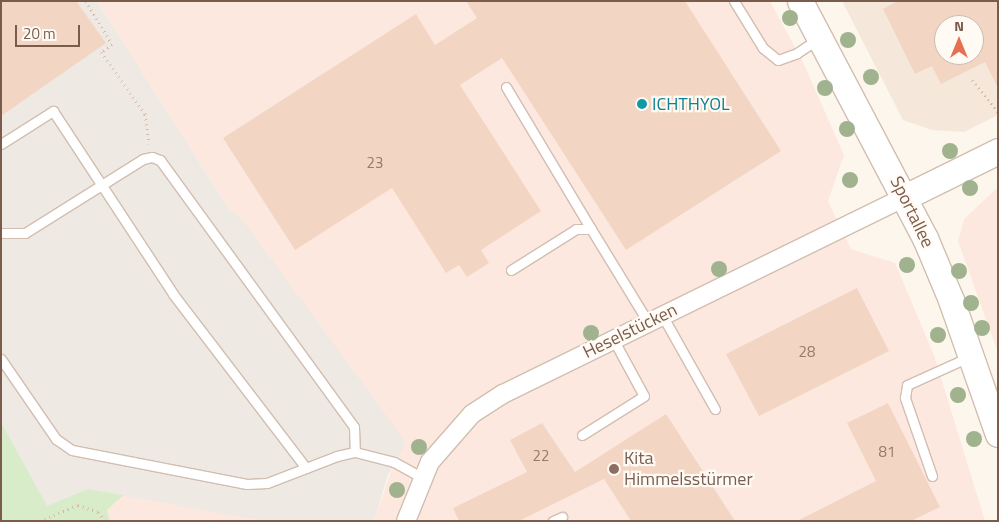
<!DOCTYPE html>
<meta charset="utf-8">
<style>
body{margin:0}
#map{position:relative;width:999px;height:522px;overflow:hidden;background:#fdf6ec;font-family:"Titillium Web",sans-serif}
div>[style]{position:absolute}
.residential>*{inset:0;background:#f5e8da}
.commercial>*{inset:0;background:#fde8e0}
.industrial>*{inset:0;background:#efe9e4}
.green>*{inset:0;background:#d8ecc9}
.building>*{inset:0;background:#f3d5c3}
.path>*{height:3px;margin-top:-1.5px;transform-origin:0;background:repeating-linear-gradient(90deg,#d9b8a5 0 1px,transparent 0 5px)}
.roads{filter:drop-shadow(1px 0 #d1beb0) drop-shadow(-1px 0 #d1beb0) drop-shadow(0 1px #d1beb0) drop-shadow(0 -1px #d1beb0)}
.lane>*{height:9px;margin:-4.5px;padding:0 4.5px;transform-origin:4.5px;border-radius:4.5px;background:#fff}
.street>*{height:18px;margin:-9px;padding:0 9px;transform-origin:9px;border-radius:9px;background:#fff}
.secondary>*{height:25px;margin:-12.5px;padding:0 12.5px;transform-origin:12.5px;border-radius:12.5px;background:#fff}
.trees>*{width:16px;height:16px;margin:-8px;border-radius:50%;background:#a0b28e}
.dots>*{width:14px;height:14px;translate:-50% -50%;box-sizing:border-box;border:2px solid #fffaf3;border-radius:50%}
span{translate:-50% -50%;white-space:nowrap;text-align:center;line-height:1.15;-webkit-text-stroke:4.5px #fffaf3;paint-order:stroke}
.number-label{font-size:15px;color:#987a6a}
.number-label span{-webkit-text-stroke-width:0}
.culture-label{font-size:18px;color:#0d838f}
.left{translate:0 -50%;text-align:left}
.street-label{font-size:18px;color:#7a5c4d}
.education-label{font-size:18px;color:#785e54}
.frame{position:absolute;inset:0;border:2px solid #7a5c4d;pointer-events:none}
.north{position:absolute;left:934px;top:15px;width:50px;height:50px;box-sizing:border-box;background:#fffaf3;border:1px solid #cabbb1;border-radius:50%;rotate:0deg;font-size:14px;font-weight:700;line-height:20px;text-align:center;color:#7a5c4d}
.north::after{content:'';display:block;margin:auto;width:18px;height:22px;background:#e76f51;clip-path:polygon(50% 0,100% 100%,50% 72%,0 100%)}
.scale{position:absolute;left:15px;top:25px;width:65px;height:22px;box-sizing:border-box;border:2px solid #7a5c4d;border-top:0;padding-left:6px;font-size:15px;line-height:18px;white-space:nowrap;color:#7a5c4d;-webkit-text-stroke:4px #fffaf3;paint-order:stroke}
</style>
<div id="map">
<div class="residential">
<i style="clip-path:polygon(evenodd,842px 1px,998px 1px,998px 115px,964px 132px,932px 130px,903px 120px,842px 1px,944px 25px,974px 25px,974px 55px,944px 55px,944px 25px)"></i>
</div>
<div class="commercial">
<i style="clip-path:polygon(97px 1px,770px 1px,802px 60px,844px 155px,828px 201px,851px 249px,895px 263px,934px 355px,985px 521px,374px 521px,394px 462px,241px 218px,229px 209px)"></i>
<i style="clip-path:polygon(998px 187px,998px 353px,958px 241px,964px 219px)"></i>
<i style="clip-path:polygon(124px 495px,215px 512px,262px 521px,110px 521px,107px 510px)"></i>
</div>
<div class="industrial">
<i style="clip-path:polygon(1px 1px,97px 1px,229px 209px,241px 218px,406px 442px,388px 475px,374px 521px,262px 521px,88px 489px,47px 507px,1px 422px)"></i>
</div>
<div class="green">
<i style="clip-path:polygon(1px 422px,47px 506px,88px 489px,124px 495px,107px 510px,110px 521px,1px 521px)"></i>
</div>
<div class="building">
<i style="clip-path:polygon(1px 1px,76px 1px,106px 43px,1px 116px)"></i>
<i style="clip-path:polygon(466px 1px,685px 1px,781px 151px,626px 250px,502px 58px,460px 85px,541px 211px,481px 250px,489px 263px,467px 277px,459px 265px,446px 273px,392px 188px,295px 250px,223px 138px,416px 14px,435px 45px,477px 18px)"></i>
<i style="clip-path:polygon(evenodd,898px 1px,998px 1px,998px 88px,985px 62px,941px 84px,932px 66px,915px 74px,883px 9px,898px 1px,944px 25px,974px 25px,974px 55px,944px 55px,944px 25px)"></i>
<i style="clip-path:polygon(857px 288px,889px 351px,759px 416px,726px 354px)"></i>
<i style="clip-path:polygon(888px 403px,940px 507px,911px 521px,797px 521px,876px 481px,847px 423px)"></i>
<i style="clip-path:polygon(666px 414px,735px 521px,631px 521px,604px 479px,519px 521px,459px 521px,453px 508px,527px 472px,510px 440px,542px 423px,575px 472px)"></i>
</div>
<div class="path">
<i style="left:86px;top:1px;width:50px;rotate:58.8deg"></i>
<i style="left:112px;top:44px;width:14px;rotate:144deg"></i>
<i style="left:101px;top:52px;width:76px;rotate:54.6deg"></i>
<i style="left:145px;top:114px;width:30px;rotate:82deg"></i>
<i style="left:972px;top:80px;width:41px;rotate:50.9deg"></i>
<i style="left:40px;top:521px;width:41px;rotate:-22.8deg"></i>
<i style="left:78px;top:505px;width:21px;rotate:19deg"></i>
<i style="left:98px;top:512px;width:11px;rotate:52deg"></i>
</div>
<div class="roads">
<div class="lane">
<i style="left:734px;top:1px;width:55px;rotate:58.3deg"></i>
<i style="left:763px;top:48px;width:19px;rotate:39deg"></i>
<i style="left:778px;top:60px;width:20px;rotate:-20deg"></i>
<i style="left:797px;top:53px;width:25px;rotate:-34deg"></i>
<i style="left:506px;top:87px;width:165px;rotate:59.1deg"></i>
<i style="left:1px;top:144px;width:62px;rotate:-32.4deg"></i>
<i style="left:53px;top:111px;width:219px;rotate:56.7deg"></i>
<i style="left:173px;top:294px;width:219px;rotate:52.6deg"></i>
<i style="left:1px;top:233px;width:24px"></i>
<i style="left:25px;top:233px;width:139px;rotate:-32.1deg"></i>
<i style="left:143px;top:159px;width:9px;rotate:-13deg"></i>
<i style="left:152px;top:157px;width:9px;rotate:21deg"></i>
<i style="left:160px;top:160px;width:330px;rotate:54deg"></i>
<i style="left:354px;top:427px;width:25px;rotate:88deg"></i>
<i style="left:355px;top:452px;width:40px;rotate:14.4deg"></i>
<i style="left:394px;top:462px;width:31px;rotate:29deg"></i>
<i style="left:511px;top:270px;width:77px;rotate:-32.2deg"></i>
<i style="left:576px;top:229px;width:15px"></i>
<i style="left:591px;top:229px;width:109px;rotate:58.5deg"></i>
<i style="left:662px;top:315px;width:108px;rotate:60.6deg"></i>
<i style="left:1px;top:359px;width:97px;rotate:55.5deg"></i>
<i style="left:56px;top:439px;width:19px;rotate:35deg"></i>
<i style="left:72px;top:450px;width:178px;rotate:11deg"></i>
<i style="left:247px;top:484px;width:20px;rotate:-3deg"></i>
<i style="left:267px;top:483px;width:75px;rotate:-21.1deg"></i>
<i style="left:337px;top:456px;width:18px;rotate:-13deg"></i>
<i style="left:582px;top:435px;width:73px;rotate:-32.2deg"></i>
<i style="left:644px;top:396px;width:65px;rotate:-118.5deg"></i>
<i style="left:932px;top:476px;width:83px;rotate:-109.1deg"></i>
<i style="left:905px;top:398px;width:13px;rotate:-81deg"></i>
<i style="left:907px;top:385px;width:68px;rotate:-24.3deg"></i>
<i style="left:553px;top:521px;width:10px;rotate:-24deg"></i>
</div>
<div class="street">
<i style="left:406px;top:521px;width:64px;rotate:-67.9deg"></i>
<i style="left:430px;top:462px;width:64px;rotate:-48.8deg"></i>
<i style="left:472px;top:414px;width:37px;rotate:-33deg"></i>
<i style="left:503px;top:394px;width:448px;rotate:-26.1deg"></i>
</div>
<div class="secondary">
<i style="left:800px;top:1px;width:268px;rotate:62.2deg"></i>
<i style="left:925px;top:238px;width:67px;rotate:67.2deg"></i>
<i style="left:951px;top:300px;width:142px;rotate:70.7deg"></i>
<i style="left:905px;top:197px;width:104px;rotate:-26.3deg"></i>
</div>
</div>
<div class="trees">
<i style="left:790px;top:18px"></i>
<i style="left:848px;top:40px"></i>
<i style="left:871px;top:77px"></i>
<i style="left:825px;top:88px"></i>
<i style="left:847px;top:129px"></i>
<i style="left:950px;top:151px"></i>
<i style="left:850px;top:180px"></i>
<i style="left:970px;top:188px"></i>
<i style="left:907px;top:265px"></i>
<i style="left:719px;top:269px"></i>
<i style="left:959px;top:271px"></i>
<i style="left:971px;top:303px"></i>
<i style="left:982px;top:328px"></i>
<i style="left:591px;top:333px"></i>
<i style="left:938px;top:335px"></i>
<i style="left:958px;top:395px"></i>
<i style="left:974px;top:439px"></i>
<i style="left:419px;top:447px"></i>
<i style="left:397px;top:490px"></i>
</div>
<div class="dots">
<i style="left:642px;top:104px;background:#0f9aa8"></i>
<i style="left:614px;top:469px;background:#8d6e63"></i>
</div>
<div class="number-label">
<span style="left:375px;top:163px">23</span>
<span style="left:807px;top:352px">28</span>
<span style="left:887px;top:452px">81</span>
<span style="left:541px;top:456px">22</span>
</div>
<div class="culture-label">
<span class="left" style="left:652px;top:104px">ICHTHYOL</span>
</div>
<div class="street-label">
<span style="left:912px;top:212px;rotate:64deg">Sportallee</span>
<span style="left:630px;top:331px;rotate:-26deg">Heselstücken</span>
</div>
<div class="education-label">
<span class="left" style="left:624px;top:469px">Kita<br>Himmelsstürmer</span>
</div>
<div class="frame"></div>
<div class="north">N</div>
<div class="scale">20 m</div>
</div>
